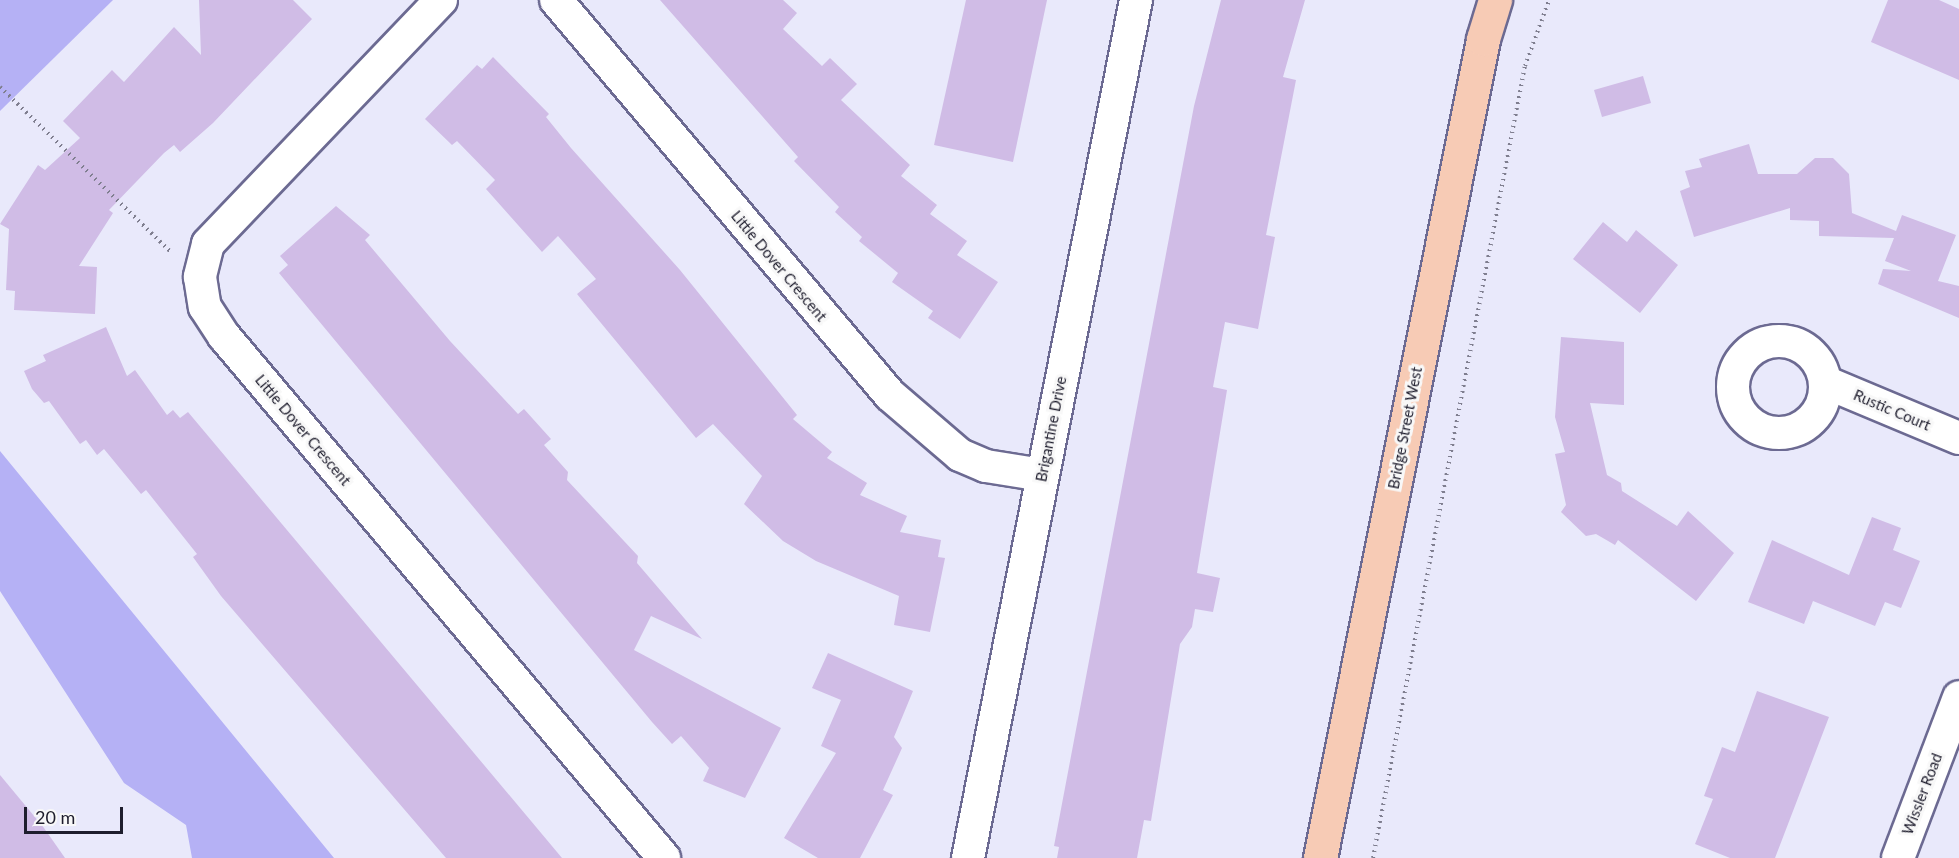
<!DOCTYPE html>
<style>
body{margin:0}
#map{position:relative;width:1959px;height:858px;overflow:hidden;background:#e9e9fb;font-family:Lato,sans-serif}
div>[style]{position:absolute}
.green>*{inset:0;background:#b5b1f5}
.building>*{inset:0;background:#d0bce6}
.path>*{height:4px;margin-top:-2px;transform-origin:0;background:repeating-linear-gradient(90deg,#7f7e8f 0 1.5px,transparent 0 6px)}
.roads{filter:drop-shadow(2px 0 #6c6a92) drop-shadow(-2px 0 #6c6a92) drop-shadow(0 2px #6c6a92) drop-shadow(0 -2px #6c6a92)}
.minor>*{height:32px;margin:-16px;padding:0 16px;transform-origin:16px;border-radius:16px;background:#fff}
.minor>.ring{margin:-16px;padding:0;box-sizing:content-box;background:none;border:32px solid #fff;border-radius:50%}
.major>*{height:33px;margin:-16.5px;padding:0 16.5px;transform-origin:16.5px;border-radius:16.5px;background:#f7cbb5}
span{translate:-50% -50%;white-space:nowrap;text-align:center;line-height:1.15;-webkit-text-stroke:6px #f8f8f8;paint-order:stroke}
.street-label{font-size:15px;color:#1e1d2d}
.scale{position:absolute;left:24px;top:807px;width:99px;height:27px;box-sizing:border-box;border:3px solid #1e1d2d;border-top:0;padding-left:8px;font-size:18px;line-height:21px;white-space:nowrap;color:#1e1d2d;-webkit-text-stroke:4px #f8f8f8;paint-order:stroke}
</style>
<div id="map">
<div class="green">
<i style="clip-path:polygon(0 0,113px 0,0 111px)"></i>
<i style="clip-path:polygon(0 451px,334px 858px,192px 858px,186px 825px,124px 783px,0 591px)"></i>
</div>
<div class="building">
<i style="clip-path:polygon(199px 0,293px 0,312px 19px,213px 123px,180px 152px,174px 145px,164px 153px,109px 210px,113px 213px,79px 266px,97px 267px,95px 314px,14px 310px,15px 291px,6px 290px,9px 229px,0 224px,38px 165px,45px 170px,80px 138px,63px 121px,112px 70px,124px 82px,174px 27px,201px 55px)"></i>
<i style="clip-path:polygon(660px 0,783px 0,797px 13px,783px 29px,822px 66px,830px 58px,857px 84px,841px 100px,910px 165px,901px 176px,937px 205px,930px 214px,967px 241px,957px 255px,998px 282px,960px 339px,928px 318px,933px 311px,892px 282px,898px 273px,859px 241px,862px 237px,835px 212px,839px 207px,794px 161px,798px 157px)"></i>
<i style="clip-path:polygon(966px 0,1047px 0,1013px 162px,934px 145px)"></i>
<i style="clip-path:polygon(1221px 0,1305px 0,1283px 77px,1296px 80px,1266px 235px,1275px 237px,1258px 329px,1225px 322px,1213px 387px,1227px 390px,1197px 573px,1220px 578px,1213px 612px,1195px 609px,1192px 627px,1180px 644px,1151px 821px,1144px 820px,1137px 858px,1057px 858px,1059px 847px,1054px 846px,1194px 106px)"></i>
<i style="clip-path:polygon(1888px 0,1939px 0,1959px 9px,1959px 80px,1871px 42px)"></i>
<i style="clip-path:polygon(493px 57px,549px 114px,546px 117px,571px 148px,680px 270px,797px 415px,793px 419px,832px 452px,827px 458px,867px 483px,860px 495px,907px 516px,900px 532px,941px 540px,938px 557px,945px 558px,930px 632px,894px 625px,899px 596px,816px 561px,783px 541px,744px 504px,762px 476px,713px 424px,696px 438px,577px 294px,596px 279px,558px 236px,542px 252px,486px 189px,495px 180px,457px 141px,452px 145px,425px 119px,477px 65px,482px 69px)"></i>
<i style="clip-path:polygon(1643px 76px,1651px 103px,1602px 117px,1594px 90px)"></i>
<i style="clip-path:polygon(1749px 144px,1758px 174px,1797px 174px,1815px 158px,1833px 158px,1849px 174px,1852px 213px,1896px 231px,1902px 215px,1956px 235px,1938px 281px,1959px 286px,1959px 318px,1878px 284px,1883px 269px,1911px 271px,1885px 261px,1894px 238px,1819px 236px,1819px 221px,1790px 220px,1790px 208px,1694px 237px,1680px 191px,1690px 187px,1685px 171px,1702px 167px,1699px 159px)"></i>
<i style="clip-path:polygon(336px 206px,370px 235px,365px 240px,450px 341px,518px 414px,524px 409px,551px 439px,544px 445px,568px 472px,567px 480px,638px 556px,637px 563px,702px 639px,651px 616px,634px 650px,781px 728px,745px 798px,703px 781px,709px 768px,681px 736px,672px 744px,652px 722px,279px 273px,288px 265px,280px 256px)"></i>
<i style="clip-path:polygon(1603px 222px,1627px 242px,1636px 230px,1678px 265px,1640px 313px,1573px 259px)"></i>
<i style="clip-path:polygon(106px 327px,127px 376px,135px 370px,167px 415px,173px 410px,180px 418px,188px 412px,562px 858px,446px 858px,221px 596px,193px 557px,197px 554px,146px 490px,141px 494px,104px 449px,97px 455px,86px 440px,80px 444px,49px 401px,44px 403px,32px 389px,24px 371px,46px 361px,43px 355px)"></i>
<i style="clip-path:polygon(1561px 337px,1624px 342px,1624px 405px,1590px 403px,1607px 475px,1621px 483px,1622px 491px,1677px 526px,1688px 511px,1734px 553px,1696px 601px,1618px 540px,1615px 545px,1596px 534px,1586px 536px,1561px 512px,1566px 505px,1555px 454px,1565px 452px,1555px 417px)"></i>
<i style="clip-path:polygon(1872px 517px,1901px 528px,1893px 550px,1920px 561px,1901px 608px,1885px 602px,1875px 626px,1813px 601px,1804px 624px,1748px 602px,1772px 540px,1849px 575px)"></i>
<i style="clip-path:polygon(828px 653px,913px 691px,894px 737px,902px 748px,883px 790px,893px 795px,860px 858px,818px 858px,784px 838px,836px 753px,821px 746px,841px 700px,812px 688px)"></i>
<i style="clip-path:polygon(1757px 691px,1829px 717px,1775px 858px,1730px 858px,1695px 844px,1713px 799px,1704px 796px,1722px 747px,1735px 752px)"></i>
<i style="clip-path:polygon(0 775px,44px 828px,65px 858px,0 858px)"></i>
</div>
<div class="path">
<i style="left:0;top:87px;width:239px;rotate:44deg"></i>
<i style="left:1373px;top:858px;width:806px;rotate:-79.14deg"></i>
<i style="left:1525px;top:66px;width:70px;rotate:-70deg"></i>
</div>
<div class="roads">
<div class="minor">
<i style="left:441px;top:0;width:337px;rotate:133.7deg"></i>
<i style="left:208px;top:244px;width:34px;rotate:104deg"></i>
<i style="left:200px;top:277px;width:30px;rotate:81deg"></i>
<i style="left:205px;top:307px;width:35px;rotate:57deg"></i>
<i style="left:224px;top:336px;width:683px;rotate:49.87deg"></i>
<i style="left:556px;top:0;width:517px;rotate:49.78deg"></i>
<i style="left:890px;top:395px;width:92px;rotate:40.6deg"></i>
<i style="left:960px;top:455px;width:28px;rotate:23deg"></i>
<i style="left:986px;top:466px;width:57px;rotate:9.1deg"></i>
<i class="ring" style="left:1733px;top:341px;width:60px;height:60px"></i>
<i style="left:1825px;top:382px;width:145px;rotate:22.7deg"></i>
<i style="left:968px;top:858px;width:874px;rotate:-78.92deg"></i>
<i style="left:1898px;top:858px;width:172px;rotate:-69.2deg"></i>
</div>
<div class="major">
<i style="left:1320px;top:858px;width:835px;rotate:-78.74deg"></i>
<i style="left:1483px;top:39px;width:41px;rotate:-72.9deg"></i>
</div>
</div>
<div class="street-label">
<span style="left:779px;top:266px;rotate:50deg">Little Dover Crescent</span>
<span style="left:1892px;top:410px;rotate:23deg">Rustic Court</span>
<span style="left:1405px;top:428px;rotate:-79deg">Bridge Street West</span>
<span style="left:1051px;top:429px;rotate:-79deg">Brigantine Drive</span>
<span style="left:303px;top:430px;rotate:50deg">Little Dover Crescent</span>
<span style="left:1922px;top:794px;rotate:-69deg">Wissler Road</span>
</div>
<div class="scale">20 m</div>
</div>
